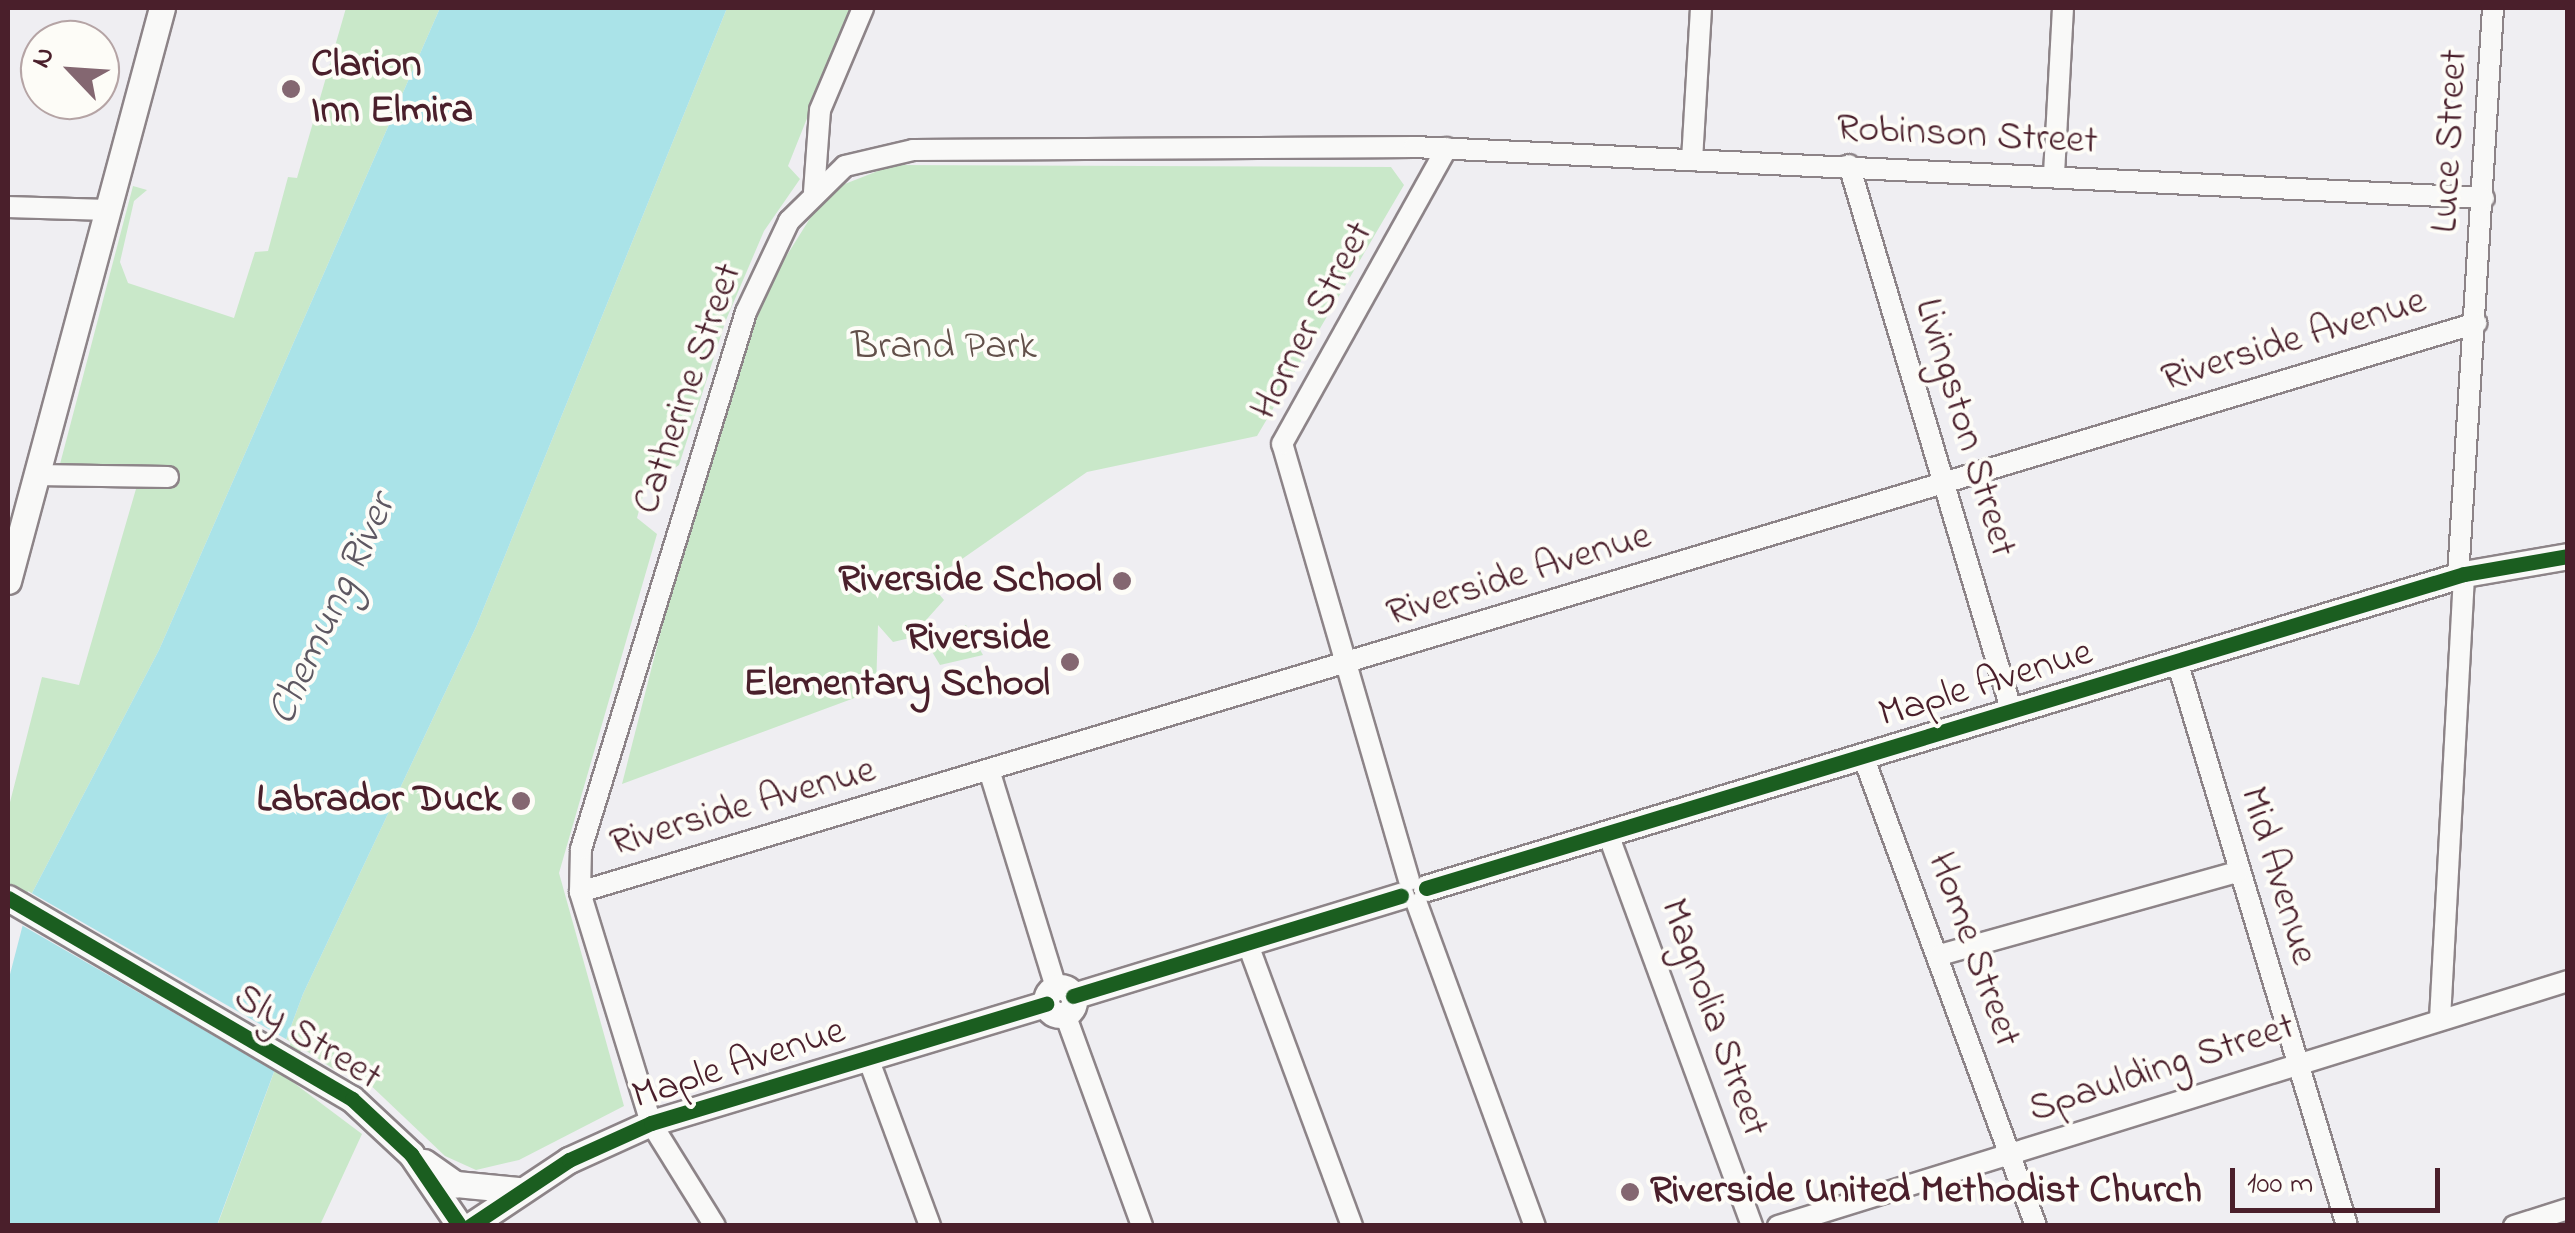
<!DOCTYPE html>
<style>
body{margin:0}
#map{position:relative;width:2575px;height:1233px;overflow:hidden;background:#efeef2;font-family:"Indie Flower",sans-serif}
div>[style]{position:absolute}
.green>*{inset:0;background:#c9e8c9}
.water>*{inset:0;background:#aae3e8}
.pier>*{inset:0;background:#efeef2}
.roads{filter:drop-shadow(2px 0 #8d8488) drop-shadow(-2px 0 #8d8488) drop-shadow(0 2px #8d8488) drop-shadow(0 -2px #8d8488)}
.minor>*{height:20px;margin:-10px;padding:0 10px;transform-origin:10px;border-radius:10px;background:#f9f9f8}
.major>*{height:25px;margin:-12.5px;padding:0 12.5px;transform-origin:12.5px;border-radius:12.5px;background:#f9f9f8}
.major>.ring{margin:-12.5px;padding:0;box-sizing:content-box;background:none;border:25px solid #f9f9f8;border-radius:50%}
.cycleway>*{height:15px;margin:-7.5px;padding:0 7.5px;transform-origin:7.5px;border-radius:7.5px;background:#1b5e20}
.dots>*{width:28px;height:28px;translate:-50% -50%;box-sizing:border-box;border:5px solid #fdfcf7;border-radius:50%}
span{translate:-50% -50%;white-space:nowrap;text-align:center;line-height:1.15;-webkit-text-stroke:8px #fdfcf7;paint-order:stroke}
.poi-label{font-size:40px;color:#4a1f2b;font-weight:700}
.left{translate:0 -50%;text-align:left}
.right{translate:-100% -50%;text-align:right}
.street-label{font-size:40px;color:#4a1f2b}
.park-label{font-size:40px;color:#62504a}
.water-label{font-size:42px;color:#5e5862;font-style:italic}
.frame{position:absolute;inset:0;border:10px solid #4a1f2b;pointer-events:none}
.north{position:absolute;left:20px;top:20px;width:100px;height:100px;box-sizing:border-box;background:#fdfcf7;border:2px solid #b5a4a5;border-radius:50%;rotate:295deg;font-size:28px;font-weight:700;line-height:40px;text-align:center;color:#4a1f2b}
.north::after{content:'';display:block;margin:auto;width:35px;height:45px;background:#846771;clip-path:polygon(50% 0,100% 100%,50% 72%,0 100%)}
.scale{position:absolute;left:2230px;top:1168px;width:210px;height:45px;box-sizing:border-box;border:5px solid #4a1f2b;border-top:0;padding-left:12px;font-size:30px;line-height:35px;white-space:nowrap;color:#4a1f2b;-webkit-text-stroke:8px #fdfcf7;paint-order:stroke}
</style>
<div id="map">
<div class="green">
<i style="clip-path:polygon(346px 8px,440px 8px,159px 650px,30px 897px,8px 883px,8px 810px,42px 677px,79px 685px,138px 482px,60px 464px,133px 186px,147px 190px,134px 201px,120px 262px,128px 283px,234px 318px,255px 252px,268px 251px,288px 177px,297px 178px)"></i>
<i style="clip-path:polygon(727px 8px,851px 8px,788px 166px,800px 179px,764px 231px,726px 320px,679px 465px,645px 488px,637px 518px,657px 534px,559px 873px,624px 1106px,519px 1160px,476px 1170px,445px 1156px,364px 1079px,368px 1069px,338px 1072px,302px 1048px,286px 1077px,362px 1134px,320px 1225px,217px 1226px,303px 994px,476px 627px)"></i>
<i style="clip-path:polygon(893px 165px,1391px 167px,1404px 185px,1257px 436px,1087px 472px,929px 582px,944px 600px,910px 638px,893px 642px,878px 625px,876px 690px,622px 784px,701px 474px,759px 300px,827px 191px)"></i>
<i style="clip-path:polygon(966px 625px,983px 655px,940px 665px,931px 650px)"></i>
</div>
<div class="water">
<i style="clip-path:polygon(440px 8px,727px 8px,476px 627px,303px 994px,217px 1225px,8px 1226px,8px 982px,30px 897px,159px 650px)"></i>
</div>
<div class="pier">
<i style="clip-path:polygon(28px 891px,291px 1042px,280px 1074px,18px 923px)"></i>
</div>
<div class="roads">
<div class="minor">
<i style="left:1692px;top:160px;width:152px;rotate:-86.6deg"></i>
<i style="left:1849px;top:165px;width:571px;rotate:73.41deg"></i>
<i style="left:2054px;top:174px;width:166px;rotate:-86.9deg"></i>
<i style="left:814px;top:192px;width:82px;rotate:-85.8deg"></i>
<i style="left:820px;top:110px;width:111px;rotate:-67.1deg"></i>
<i style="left:8px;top:207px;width:99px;rotate:1.7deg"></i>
<i style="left:36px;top:475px;width:132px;rotate:0.9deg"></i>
<i style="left:2458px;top:577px;width:570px;rotate:-86.48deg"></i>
<i style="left:2177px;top:661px;width:590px;rotate:73.25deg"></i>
<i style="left:1863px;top:756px;width:501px;rotate:69.79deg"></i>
<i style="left:990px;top:773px;width:224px;rotate:72.9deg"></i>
<i style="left:1608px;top:834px;width:418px;rotate:69.8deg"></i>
<i style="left:1409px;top:880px;width:454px;rotate:-106.2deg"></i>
<i style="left:1282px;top:444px;width:339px;rotate:-60.9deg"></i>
<i style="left:580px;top:892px;width:1980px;rotate:-16.7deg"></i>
<i style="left:1417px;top:904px;width:343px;rotate:69.9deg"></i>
<i style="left:1247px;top:942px;width:303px;rotate:69.7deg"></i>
<i style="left:1940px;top:955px;width:309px;rotate:-15.6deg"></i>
<i style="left:1065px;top:1014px;width:226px;rotate:70deg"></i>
<i style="left:2440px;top:1019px;width:446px;rotate:-86.9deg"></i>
<i style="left:868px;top:1058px;width:179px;rotate:69.7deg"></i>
<i style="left:715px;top:1226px;width:121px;rotate:-121.9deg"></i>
<i style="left:651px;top:1123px;width:242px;rotate:-107.1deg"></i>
<i style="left:580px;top:892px;width:43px;rotate:-88.7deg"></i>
<i style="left:581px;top:849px;width:562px;rotate:-72.92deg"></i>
<i style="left:746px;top:312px;width:101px;rotate:-64.7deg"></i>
<i style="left:789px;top:221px;width:78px;rotate:-44.5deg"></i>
<i style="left:845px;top:166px;width:70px;rotate:-13.2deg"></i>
<i style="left:913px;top:150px;width:501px;rotate:-0.34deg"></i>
<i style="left:1414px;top:147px;width:1071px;rotate:2.73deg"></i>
<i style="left:1778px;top:1226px;width:827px;rotate:-17.23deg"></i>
<i style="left:2514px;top:1226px;width:57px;rotate:-17.5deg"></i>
</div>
<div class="major">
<i style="left:8px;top:581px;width:593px;rotate:-74.96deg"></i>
<i style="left:1426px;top:888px;width:1084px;rotate:-16.83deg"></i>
<i style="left:2464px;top:574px;width:106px;rotate:-9.8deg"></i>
<i style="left:8px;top:898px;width:398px;rotate:30.3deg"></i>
<i style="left:352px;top:1099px;width:81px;rotate:43deg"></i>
<i style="left:411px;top:1154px;width:87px;rotate:55.8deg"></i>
<i class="ring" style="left:1046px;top:987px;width:3px;height:3px"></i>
<i style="left:1073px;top:996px;width:343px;rotate:-17deg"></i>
<i style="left:424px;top:1162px;width:39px;rotate:35deg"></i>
<i style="left:456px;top:1184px;width:62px;rotate:5.5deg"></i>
<i style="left:470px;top:1226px;width:119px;rotate:-33.7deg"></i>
<i style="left:569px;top:1160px;width:90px;rotate:-24.3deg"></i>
<i style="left:651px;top:1123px;width:413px;rotate:-16.8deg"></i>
</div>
</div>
<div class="cycleway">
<i style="left:1426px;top:888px;width:1084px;rotate:-16.83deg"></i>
<i style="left:2464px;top:574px;width:106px;rotate:-9.8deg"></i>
<i style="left:8px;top:898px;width:398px;rotate:30.3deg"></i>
<i style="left:352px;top:1099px;width:81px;rotate:43deg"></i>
<i style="left:411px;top:1154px;width:87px;rotate:55.8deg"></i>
<i style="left:1073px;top:996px;width:343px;rotate:-17deg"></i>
<i style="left:470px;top:1226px;width:119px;rotate:-33.7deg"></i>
<i style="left:569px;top:1160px;width:90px;rotate:-24.3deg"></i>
<i style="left:651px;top:1123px;width:413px;rotate:-16.8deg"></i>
</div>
<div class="dots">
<i style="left:291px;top:89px;background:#846771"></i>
<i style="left:1122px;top:581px;background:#846771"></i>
<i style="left:1070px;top:662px;background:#846771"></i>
<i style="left:521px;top:801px;background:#846771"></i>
<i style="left:1630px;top:1192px;background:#846771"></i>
</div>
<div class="poi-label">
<span class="left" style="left:311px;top:89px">Clarion<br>Inn Elmira</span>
<span class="right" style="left:1102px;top:581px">Riverside School</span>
<span class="right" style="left:1050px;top:662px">Riverside<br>Elementary School</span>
<span class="right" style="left:501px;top:801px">Labrador Duck</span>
<span class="left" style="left:1650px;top:1192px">Riverside United Methodist Church</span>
</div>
<div class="street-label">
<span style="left:1967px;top:136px;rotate:3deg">Robinson Street</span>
<span style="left:2451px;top:141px;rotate:-87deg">Luce Street</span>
<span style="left:1313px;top:321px;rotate:-62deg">Horner Street</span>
<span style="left:2294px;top:341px;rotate:-17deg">Riverside Avenue</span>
<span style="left:689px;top:389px;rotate:-71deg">Catherine Street</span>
<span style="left:1964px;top:428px;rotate:73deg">Livingston Street</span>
<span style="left:1519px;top:576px;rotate:-17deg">Riverside Avenue</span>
<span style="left:1986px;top:685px;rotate:-17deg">Maple Avenue</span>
<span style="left:743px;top:808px;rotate:-16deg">Riverside Avenue</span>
<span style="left:2277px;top:876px;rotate:73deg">Mid Avenue</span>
<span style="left:1973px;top:950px;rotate:70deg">Home Street</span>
<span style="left:1713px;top:1018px;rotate:70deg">Magnolia Street</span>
<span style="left:307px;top:1038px;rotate:32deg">Sly Street</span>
<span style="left:739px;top:1065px;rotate:-18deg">Maple Avenue</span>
<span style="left:2162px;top:1069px;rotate:-18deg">Spaulding Street</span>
</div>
<div class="park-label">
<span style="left:944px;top:348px">Brand Park</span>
</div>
<div class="water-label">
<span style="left:333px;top:610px;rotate:-65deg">Chemung River</span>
</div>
<div class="frame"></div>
<div class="north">N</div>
<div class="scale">100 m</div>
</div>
